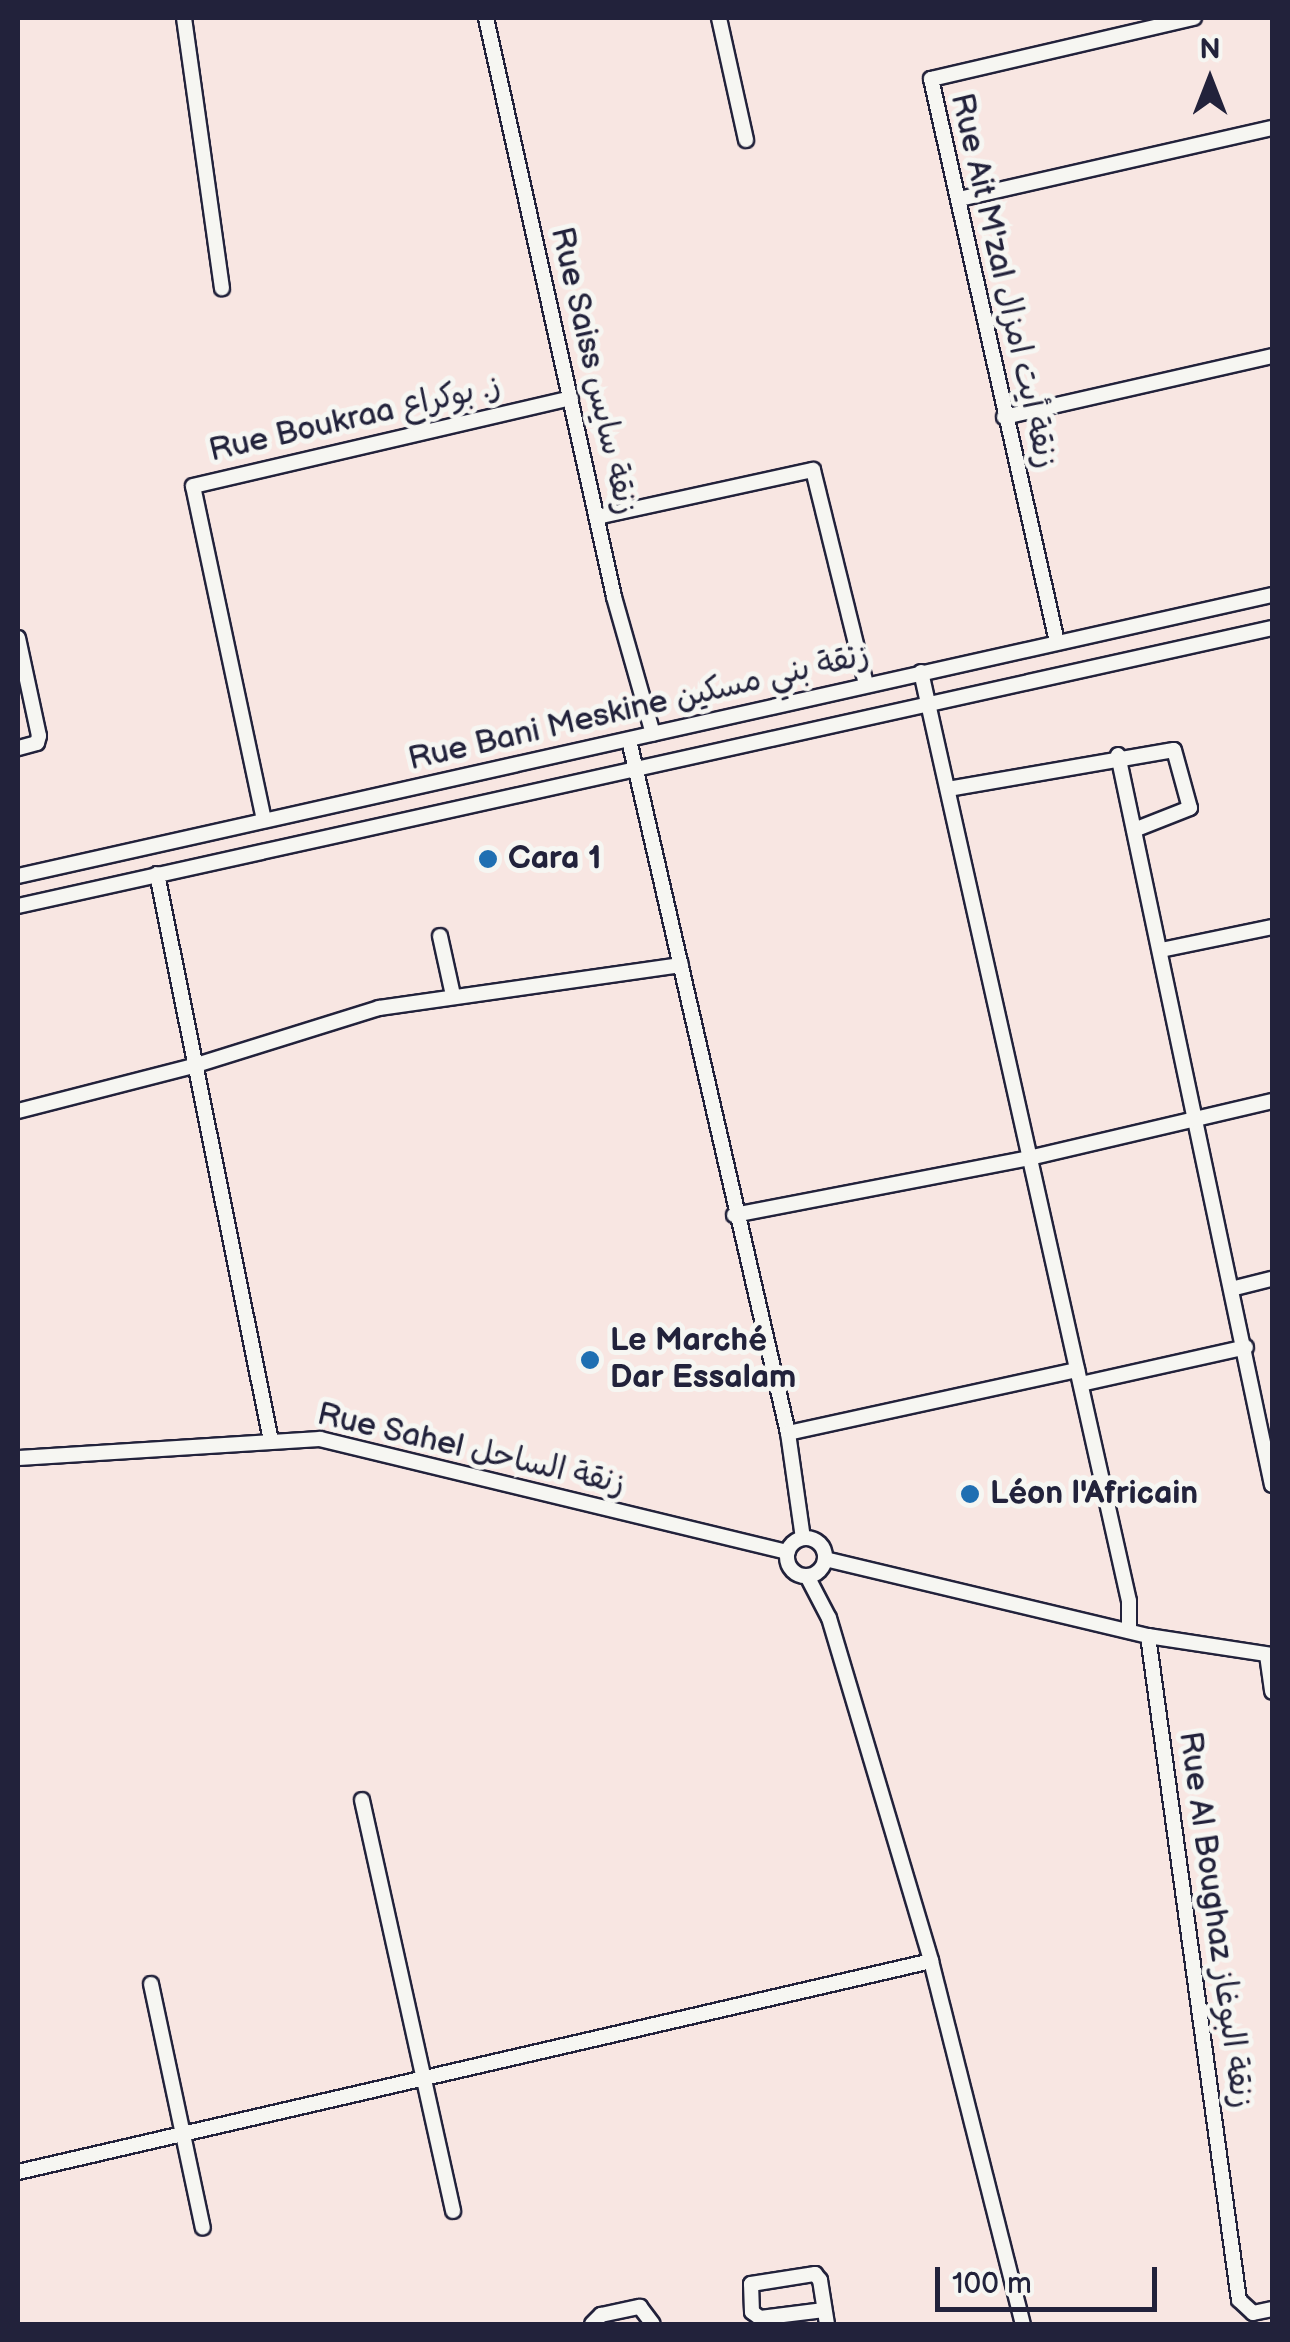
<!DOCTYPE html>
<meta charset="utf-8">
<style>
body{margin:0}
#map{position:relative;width:1290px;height:2342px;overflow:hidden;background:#f8e6e2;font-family:"Balsamiq Sans","Playpen Sans Arabic",sans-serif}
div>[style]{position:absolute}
.roads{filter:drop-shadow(2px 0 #22223b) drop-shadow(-2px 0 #22223b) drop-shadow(0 2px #22223b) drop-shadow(0 -2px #22223b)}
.minor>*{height:14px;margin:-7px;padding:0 7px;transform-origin:7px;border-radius:7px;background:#f6f6f2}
.minor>.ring{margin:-7px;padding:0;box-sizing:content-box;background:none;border:14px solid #f6f6f2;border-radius:50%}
.dots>*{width:28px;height:28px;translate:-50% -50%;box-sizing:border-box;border:5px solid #f6f6f2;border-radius:50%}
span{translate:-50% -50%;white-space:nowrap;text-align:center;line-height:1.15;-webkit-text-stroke:10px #f6f6f2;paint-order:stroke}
.street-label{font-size:32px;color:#22223b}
.poi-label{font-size:32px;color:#22223b;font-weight:700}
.left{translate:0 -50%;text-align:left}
.frame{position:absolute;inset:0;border:20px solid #22223b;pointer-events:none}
.north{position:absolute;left:1160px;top:30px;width:100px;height:100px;-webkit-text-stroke:8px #f6f6f2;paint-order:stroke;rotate:0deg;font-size:28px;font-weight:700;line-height:40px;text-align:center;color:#22223b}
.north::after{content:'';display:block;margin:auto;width:35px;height:45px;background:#22223b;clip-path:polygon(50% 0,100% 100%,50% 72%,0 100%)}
.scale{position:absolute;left:935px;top:2267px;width:222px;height:45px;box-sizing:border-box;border:5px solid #22223b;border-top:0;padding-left:12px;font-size:30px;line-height:35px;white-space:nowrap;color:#22223b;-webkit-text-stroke:8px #f6f6f2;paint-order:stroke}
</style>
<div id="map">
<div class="roads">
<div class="minor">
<i style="left:184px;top:18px;width:273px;rotate:82deg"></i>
<i style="left:486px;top:18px;width:593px;rotate:77.53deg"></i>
<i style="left:614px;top:597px;width:142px;rotate:74.1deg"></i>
<i style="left:719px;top:18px;width:125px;rotate:77.5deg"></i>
<i style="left:959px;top:199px;width:321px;rotate:-12.8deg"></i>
<i style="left:1004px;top:417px;width:275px;rotate:-12.8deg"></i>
<i style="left:597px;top:517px;width:221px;rotate:-12.3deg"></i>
<i style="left:813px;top:470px;width:220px;rotate:76.1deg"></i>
<i style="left:18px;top:638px;width:100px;rotate:77.9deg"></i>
<i style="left:39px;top:736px;width:7px;rotate:106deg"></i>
<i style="left:37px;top:743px;width:20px;rotate:165deg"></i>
<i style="left:1057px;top:642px;width:577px;rotate:-102.61deg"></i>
<i style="left:931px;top:79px;width:270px;rotate:-13.1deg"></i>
<i style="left:921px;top:672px;width:952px;rotate:77.38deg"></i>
<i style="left:1129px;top:1601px;width:29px;rotate:90deg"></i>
<i style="left:629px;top:740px;width:711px;rotate:77.08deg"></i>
<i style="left:788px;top:1433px;width:106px;rotate:81.9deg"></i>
<i style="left:1118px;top:755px;width:746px;rotate:78.09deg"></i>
<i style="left:948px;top:789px;width:229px;rotate:-9.8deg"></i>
<i style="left:1174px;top:750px;width:60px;rotate:74.6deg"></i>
<i style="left:1190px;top:808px;width:60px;rotate:158.6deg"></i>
<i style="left:264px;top:820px;width:341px;rotate:-102deg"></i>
<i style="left:193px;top:486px;width:388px;rotate:-13.1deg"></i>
<i style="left:157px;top:874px;width:578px;rotate:78.63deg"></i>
<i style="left:18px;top:876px;width:1285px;rotate:-12.63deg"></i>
<i style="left:18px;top:906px;width:1284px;rotate:-12.5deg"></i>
<i style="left:440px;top:936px;width:60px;rotate:77.6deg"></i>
<i style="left:1161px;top:950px;width:113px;rotate:-11.7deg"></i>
<i style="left:18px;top:1111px;width:181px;rotate:-14.4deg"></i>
<i style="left:193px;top:1066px;width:195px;rotate:-17.3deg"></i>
<i style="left:379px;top:1008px;width:305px;rotate:-8.1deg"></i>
<i style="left:734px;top:1215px;width:300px;rotate:-10.9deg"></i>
<i style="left:1029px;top:1158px;width:250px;rotate:-13.2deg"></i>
<i style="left:1235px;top:1288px;width:38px;rotate:-14deg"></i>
<i style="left:1081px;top:1384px;width:169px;rotate:-12.6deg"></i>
<i style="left:788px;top:1433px;width:296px;rotate:-12.3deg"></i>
<i style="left:18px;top:1458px;width:303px;rotate:-3.6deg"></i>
<i style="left:320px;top:1439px;width:481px;rotate:13.6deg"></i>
<i class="ring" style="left:787px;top:1538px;width:24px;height:24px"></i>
<i style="left:825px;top:1559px;width:332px;rotate:13.4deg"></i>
<i style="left:1148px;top:1636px;width:125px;rotate:8.7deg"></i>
<i style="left:807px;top:1576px;width:47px;rotate:62.4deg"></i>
<i style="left:829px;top:1618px;width:358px;rotate:73.4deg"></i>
<i style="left:931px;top:1961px;width:374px;rotate:75.8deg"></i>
<i style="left:1148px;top:1636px;width:670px;rotate:82.2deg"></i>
<i style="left:1239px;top:2300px;width:19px;rotate:43deg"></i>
<i style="left:1253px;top:2313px;width:19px;rotate:-12deg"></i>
<i style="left:1267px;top:1655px;width:37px;rotate:82deg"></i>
<i style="left:362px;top:1800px;width:421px;rotate:77.5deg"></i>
<i style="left:151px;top:1984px;width:249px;rotate:78deg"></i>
<i style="left:18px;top:2172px;width:937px;rotate:-13.01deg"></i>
<i style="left:824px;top:2310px;width:64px;rotate:172.9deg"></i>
<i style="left:760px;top:2318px;width:10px;rotate:-143deg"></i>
<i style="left:752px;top:2312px;width:28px;rotate:-92deg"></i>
<i style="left:751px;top:2284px;width:65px;rotate:-8.9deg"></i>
<i style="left:815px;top:2274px;width:8px;rotate:50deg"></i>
<i style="left:820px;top:2280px;width:45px;rotate:81deg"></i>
<i style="left:592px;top:2324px;width:13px;rotate:-45deg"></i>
<i style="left:601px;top:2315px;width:40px;rotate:-12deg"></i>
<i style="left:640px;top:2307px;width:21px;rotate:53deg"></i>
</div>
</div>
<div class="dots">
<i style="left:488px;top:859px;background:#1f6fb2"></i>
<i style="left:590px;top:1360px;background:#1f6fb2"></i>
<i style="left:970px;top:1494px;background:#1f6fb2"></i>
</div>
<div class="street-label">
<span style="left:1003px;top:281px;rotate:77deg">Rue Ait M'zal زنقة أيت امزال</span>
<span style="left:593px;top:371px;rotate:77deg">Rue Saiss زنقة سايس</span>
<span style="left:355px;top:419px;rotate:-13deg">Rue Boukraa ز. بوكراع</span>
<span style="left:639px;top:708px;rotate:-13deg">Rue Bani Meskine زنقة بني مسكين</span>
<span style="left:471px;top:1450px;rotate:13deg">Rue Sahel زنقة الساحل</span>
<span style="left:1215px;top:1920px;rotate:82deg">Rue Al Boughaz زنقة البوغاز</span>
</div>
<div class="poi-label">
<span class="left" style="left:508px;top:859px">Cara 1</span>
<span class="left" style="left:610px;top:1360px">Le Marché<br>Dar Essalam</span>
<span class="left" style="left:990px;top:1494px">Léon l'Africain</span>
</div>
<div class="frame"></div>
<div class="north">N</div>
<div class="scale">100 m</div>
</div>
